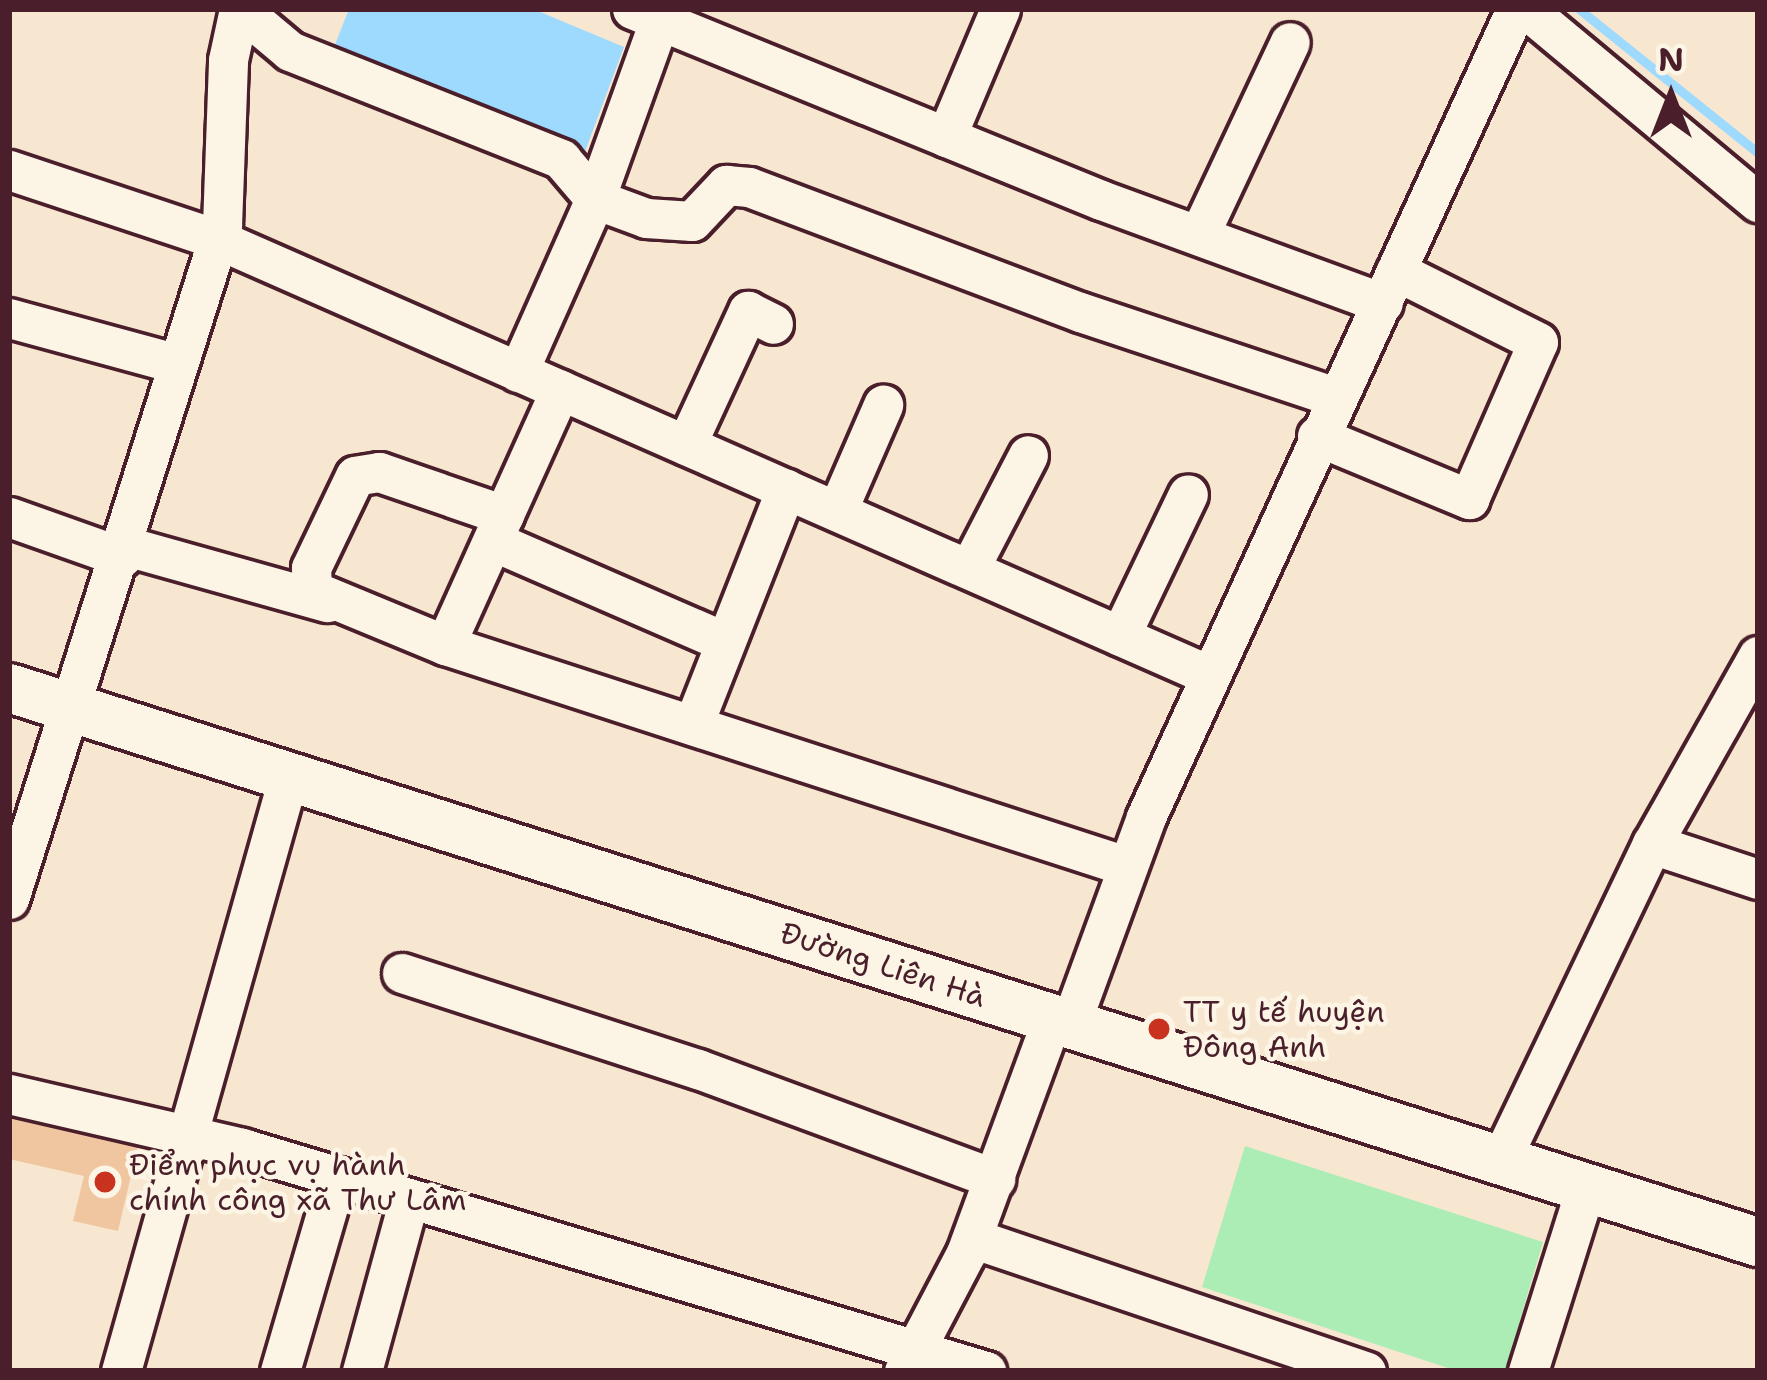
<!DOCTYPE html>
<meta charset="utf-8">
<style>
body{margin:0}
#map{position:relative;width:1767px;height:1380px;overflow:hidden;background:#f8e7d0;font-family:"Shantell Sans",sans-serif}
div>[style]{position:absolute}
.green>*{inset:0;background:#acedb6}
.water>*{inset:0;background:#9ed9fe}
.stream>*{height:9px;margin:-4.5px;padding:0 4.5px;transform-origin:4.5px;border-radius:4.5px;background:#9ed9fe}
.building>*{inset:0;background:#f0c6a0}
.roads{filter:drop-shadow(3px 0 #4a1f2b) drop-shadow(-3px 0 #4a1f2b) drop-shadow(0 3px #4a1f2b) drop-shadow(0 -3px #4a1f2b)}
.minor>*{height:39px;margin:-19.5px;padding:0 19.5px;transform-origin:19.5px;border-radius:19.5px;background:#fcf5e5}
.major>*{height:48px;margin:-24px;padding:0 24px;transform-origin:24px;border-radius:24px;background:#fcf5e5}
.dots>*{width:33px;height:33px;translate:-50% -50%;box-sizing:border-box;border:6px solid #fcf5e5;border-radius:50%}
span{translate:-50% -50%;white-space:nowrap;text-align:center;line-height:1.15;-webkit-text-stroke:9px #fcf5e5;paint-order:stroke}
.street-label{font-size:30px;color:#4a1f2b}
.poi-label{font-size:30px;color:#4a1f2b}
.left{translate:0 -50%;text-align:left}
.frame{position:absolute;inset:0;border:12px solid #4a1f2b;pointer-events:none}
.north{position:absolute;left:1611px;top:36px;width:120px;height:120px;-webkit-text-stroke:9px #fcf5e5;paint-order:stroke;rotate:0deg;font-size:33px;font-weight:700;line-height:48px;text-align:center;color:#4a1f2b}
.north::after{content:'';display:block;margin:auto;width:42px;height:54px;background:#4a1f2b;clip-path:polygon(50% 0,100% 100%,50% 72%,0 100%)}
</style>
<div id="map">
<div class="green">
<i style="clip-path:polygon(1245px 1146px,1543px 1242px,1505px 1371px,1457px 1371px,1202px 1287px)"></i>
</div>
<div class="water">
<i style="clip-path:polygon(349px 9px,533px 9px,624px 47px,583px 157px,329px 60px)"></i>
</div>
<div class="stream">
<i style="left:1579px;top:9px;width:230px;rotate:38.8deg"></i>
</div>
<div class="building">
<i style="clip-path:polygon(9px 1112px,139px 1142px,118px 1231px,73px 1221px,84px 1176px,9px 1159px)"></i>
</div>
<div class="roads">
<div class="minor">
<i style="left:240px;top:9px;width:65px;rotate:40deg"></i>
<i style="left:290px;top:51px;width:292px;rotate:21.7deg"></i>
<i style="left:561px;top:159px;width:52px;rotate:49.6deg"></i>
<i style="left:595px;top:199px;width:54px;rotate:20.4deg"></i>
<i style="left:646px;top:218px;width:46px;rotate:3.7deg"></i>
<i style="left:692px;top:221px;width:50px;rotate:-46.6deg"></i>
<i style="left:726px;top:185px;width:23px;rotate:5deg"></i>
<i style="left:749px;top:187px;width:354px;rotate:20.7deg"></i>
<i style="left:1080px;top:312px;width:270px;rotate:18.4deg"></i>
<i style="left:632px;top:9px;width:506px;rotate:22.16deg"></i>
<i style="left:1101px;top:200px;width:300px;rotate:20.1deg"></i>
<i style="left:1526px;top:9px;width:302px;rotate:39.8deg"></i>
<i style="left:946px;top:137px;width:139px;rotate:-67.1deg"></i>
<i style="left:9px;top:170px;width:219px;rotate:18.4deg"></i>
<i style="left:217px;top:239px;width:1084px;rotate:23.73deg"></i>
<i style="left:1199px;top:235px;width:213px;rotate:-64.8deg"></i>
<i style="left:9px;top:318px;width:175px;rotate:15.2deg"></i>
<i style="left:518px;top:372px;width:189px;rotate:-66deg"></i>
<i style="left:595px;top:199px;width:189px;rotate:-70.2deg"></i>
<i style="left:1317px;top:436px;width:165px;rotate:22.5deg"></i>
<i style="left:1469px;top:499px;width:171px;rotate:-66.3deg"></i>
<i style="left:1538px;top:342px;width:159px;rotate:-153.4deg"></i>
<i style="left:686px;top:445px;width:148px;rotate:-65.2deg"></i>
<i style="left:748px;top:311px;width:28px;rotate:27deg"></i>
<i style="left:837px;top:511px;width:116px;rotate:-66.5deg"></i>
<i style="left:504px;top:515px;width:132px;rotate:-161deg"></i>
<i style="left:379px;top:472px;width:24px;rotate:171deg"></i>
<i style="left:355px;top:476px;width:102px;rotate:115.6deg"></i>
<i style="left:311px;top:568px;width:22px;rotate:87deg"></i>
<i style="left:312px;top:590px;width:144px;rotate:22.5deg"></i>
<i style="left:445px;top:645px;width:716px;rotate:17.98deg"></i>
<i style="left:9px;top:517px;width:120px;rotate:19.5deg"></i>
<i style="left:493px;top:541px;width:253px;rotate:23.5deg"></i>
<i style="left:126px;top:546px;width:209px;rotate:15.6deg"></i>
<i style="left:969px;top:569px;width:128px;rotate:-62.6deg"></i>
<i style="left:1120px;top:636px;width:157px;rotate:-64.4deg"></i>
<i style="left:445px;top:645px;width:280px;rotate:-65.7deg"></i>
<i style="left:693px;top:725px;width:254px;rotate:-68.5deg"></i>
<i style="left:1652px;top:844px;width:112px;rotate:18.3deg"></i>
<i style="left:9px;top:899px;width:706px;rotate:-72.44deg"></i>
<i style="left:222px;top:226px;width:166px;rotate:-87.9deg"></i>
<i style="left:228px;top:60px;width:52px;rotate:-77.8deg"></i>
<i style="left:402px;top:973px;width:311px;rotate:18deg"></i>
<i style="left:698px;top:1069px;width:317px;rotate:20.3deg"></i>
<i style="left:1070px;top:1025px;width:221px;rotate:-69.9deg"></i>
<i style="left:1146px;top:817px;width:889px;rotate:-65.4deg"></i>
<i style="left:9px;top:1094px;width:239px;rotate:13deg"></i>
<i style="left:242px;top:1148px;width:777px;rotate:16.69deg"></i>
<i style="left:1500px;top:1161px;width:352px;rotate:-64.4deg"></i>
<i style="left:1652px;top:844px;width:216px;rotate:-60.6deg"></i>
<i style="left:972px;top:1238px;width:416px;rotate:18.7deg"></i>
<i style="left:121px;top:1371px;width:619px;rotate:-74.26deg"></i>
<i style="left:280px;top:1371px;width:200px;rotate:-73.7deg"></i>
<i style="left:362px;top:1371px;width:178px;rotate:-74.7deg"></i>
<i style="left:904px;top:1371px;width:133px;rotate:-62.3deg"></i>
<i style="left:966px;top:1253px;width:249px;rotate:-69.8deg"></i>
<i style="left:1528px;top:1371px;width:193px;rotate:-72.5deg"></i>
</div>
<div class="major">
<i style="left:9px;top:688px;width:1835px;rotate:17.58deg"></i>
</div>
</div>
<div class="dots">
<i style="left:1159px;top:1029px;background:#c8321e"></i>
<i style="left:105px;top:1182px;background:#c8321e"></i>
</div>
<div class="street-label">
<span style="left:883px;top:965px;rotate:18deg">Đường Liên Hà</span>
</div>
<div class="poi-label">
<span class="left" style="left:1183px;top:1029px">TT y tế huyện<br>Đông Anh</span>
<span class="left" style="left:129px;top:1182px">Điểm phục vụ hành<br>chính công xã Thư Lâm</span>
</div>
<div class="frame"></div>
<div class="north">N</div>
</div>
